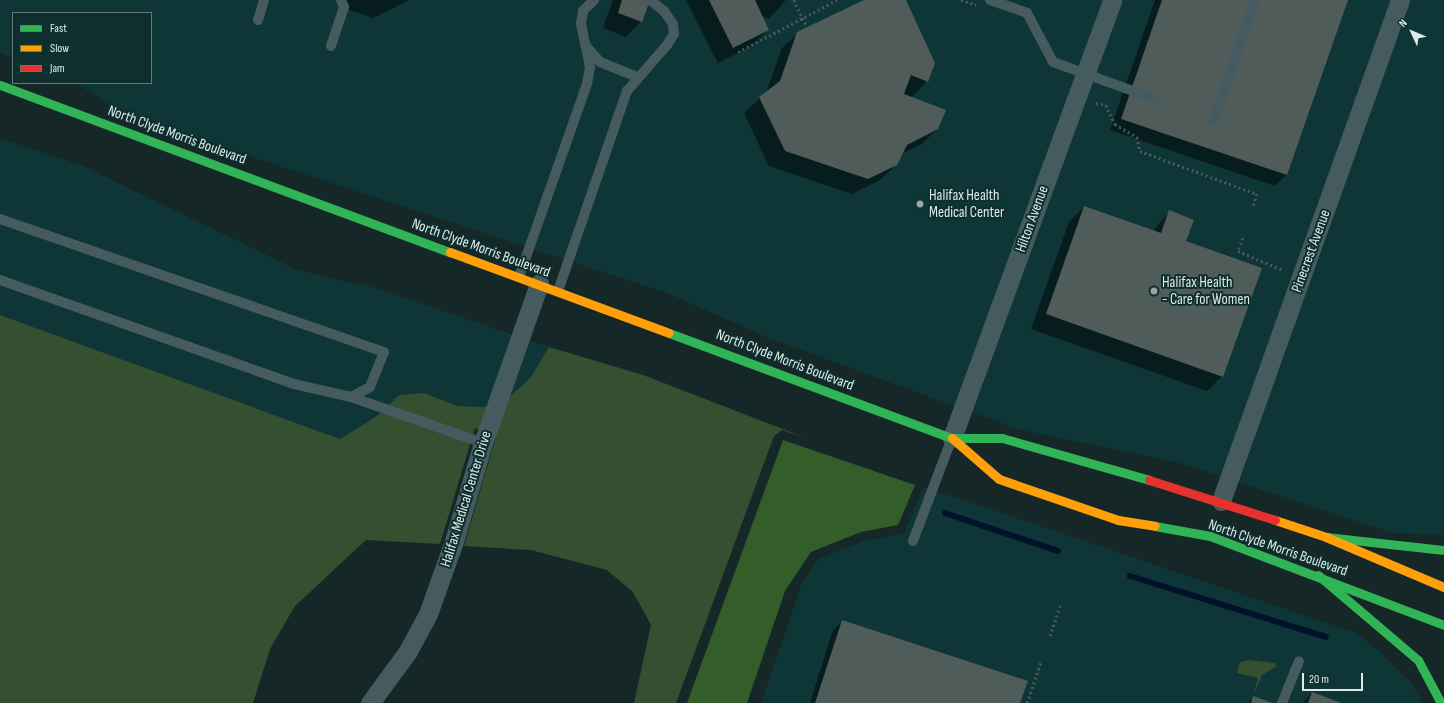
<!DOCTYPE html>
<style>
body{margin:0}
#map{position:relative;width:1444px;height:703px;overflow:hidden;background:#162727;font-family:"Sofia Sans Condensed",sans-serif}
div>[style]{position:absolute}
.built>*{inset:0;background:#0e3636}
.green>*{inset:0;background:#355031}
.forest>*{inset:0;background:#335d29}
.shadow>*{inset:0;background:#0007}
.stream>*{height:6px;margin:-3px;padding:0 3px;transform-origin:3px;border-radius:3px;background:#02112a}
.building>*{inset:0;background:#505c5a}
.path>*{height:2.5px;margin-top:-1.25px;transform-origin:0;background:repeating-linear-gradient(90deg,#47595d 0 2px,transparent 0 5px)}
.lane>*{height:10px;margin:-5px;padding:0 5px;transform-origin:5px;border-radius:5px;background:#455b60}
.street>*{height:19px;margin:-9.5px;padding:0 9.5px;transform-origin:9.5px;border-radius:9.5px;background:#455b60}
.fast>*{height:9px;margin:-4.5px;padding:0 4.5px;transform-origin:4.5px;border-radius:4.5px;background:#30b455}
.slow>*{height:9px;margin:-4.5px;padding:0 4.5px;transform-origin:4.5px;border-radius:4.5px;background:#ff9f0a}
.jam>*{height:9px;margin:-4.5px;padding:0 4.5px;transform-origin:4.5px;border-radius:4.5px;background:#e5322d}
.path-bridge>*{height:2.5px;margin-top:-1.25px;transform-origin:0;background:repeating-linear-gradient(90deg,#47595d 0 2px,transparent 0 5px)}
.dots>*{width:11px;height:11px;translate:-50% -50%;box-sizing:border-box;border:2px solid #0f2e2e;border-radius:50%}
span{translate:-50% -50%;white-space:nowrap;text-align:center;line-height:1.15;-webkit-text-stroke:4px #0f2e2e;paint-order:stroke}
.street-label{font-size:15px;color:#daebea}
.poi-label{font-size:15px;color:#daebea}
.left{translate:0 -50%;text-align:left}
.legend{position:absolute;left:12px;top:12px;width:140px;height:72px;box-sizing:border-box;background:#0f2e2e;border:1px solid #607a79;margin:0;padding:5px 7px;list-style:none;font-size:12px;color:#daebea}
.legend li{display:flex;align-items:center;gap:8px;height:20px}
.legend b{width:20px;border:1px solid #607a79}
.north{position:absolute;left:1392px;top:12px;width:40px;height:40px;-webkit-text-stroke:3px #0f2e2e;paint-order:stroke;rotate:314deg;font-size:11px;font-weight:700;line-height:16px;text-align:center;color:#daebea}
.north::after{content:'';display:block;margin:auto;width:14px;height:18px;background:#daebea;clip-path:polygon(50% 0,100% 100%,50% 72%,0 100%)}
.scale{position:absolute;left:1302px;top:673px;width:61px;height:18px;box-sizing:border-box;border:2px solid #daebea;border-top:0;padding-left:5px;font-size:12px;line-height:14px;white-space:nowrap;color:#daebea;-webkit-text-stroke:3px #0f2e2e;paint-order:stroke}
</style>
<div id="map">
<div class="built">
<i style="clip-path:polygon(0 0,1444px 0,1444px 535px,1393px 533px,1180px 463px,1017px 429px,766px 337px,667px 293px,127px 116px,76px 83px,151px 83px,151px 13px,13px 13px,13px 58px,0 53px)"></i>
<i style="clip-path:polygon(0 138px,83px 166px,298px 270px,350px 283px,363px 284px,549px 347px,531px 377px,505px 401px,484px 407px,457px 406px,424px 393px,399px 395px,377px 416px,340px 439px,0 315px)"></i>
<i style="clip-path:polygon(924px 487px,1357px 633px,1378px 650px,1413px 685px,1422px 703px,761px 703px,802px 583px,818px 559px,864px 541px,904px 533px)"></i>
</div>
<div class="green">
<i style="clip-path:polygon(0 315px,340px 439px,377px 416px,399px 395px,424px 393px,457px 406px,484px 407px,505px 401px,531px 377px,549px 347px,643px 375px,809px 439px,782px 430px,774px 436px,676px 703px,634px 703px,651px 625px,633px 592px,607px 570px,531px 550px,464px 546px,496px 437px,475px 428px,440px 544px,366px 540px,295px 606px,270px 649px,253px 703px,0 703px)"></i>
<i style="clip-path:polygon(1249px 660px,1274px 663px,1277px 666px,1262px 675px,1253px 696px,1258px 678px,1237px 673px,1240px 662px)"></i>
</div>
<div class="forest">
<i style="clip-path:polygon(783px 440px,915px 485px,898px 525px,861px 532px,811px 552px,785px 591px,747px 703px,687px 703px)"></i>
</div>
<div class="shadow">
<i style="clip-path:polygon(342px 0,409px 0,373px 18px,347px 9px)"></i>
<i style="clip-path:polygon(613px 0,652px 0,648px 2px,641px 21px,626px 37px,603px 28px)"></i>
<i style="clip-path:polygon(686px 0,786px 0,769px 19px,762px 16px,768px 29px,753px 45px,718px 63px)"></i>
<i style="clip-path:polygon(866px 0,904px 0,927px 81px,911px 98px,938px 128px,922px 144px,901px 154px,896px 165px,880px 180px,852px 194px,769px 166px,744px 113px,766px 93px,782px 48px,798px 33px)"></i>
<i style="clip-path:polygon(1155px 0,1347px 0,1286px 175px,1275px 186px,1110px 130px)"></i>
<i style="clip-path:polygon(1084px 207px,1153px 231px,1170px 211px,1185px 242px,1222px 376px,1207px 391px,1031px 329px,1069px 222px)"></i>
<i style="clip-path:polygon(842px 622px,1019px 703px,810px 703px,833px 630px)"></i>
<i style="clip-path:polygon(1312px 693px,1338px 703px,1302px 703px)"></i>
<i style="clip-path:polygon(1254px 697px,1270px 703px,1248px 703px)"></i>
</div>
<div class="stream">
<i style="left:945px;top:513px;width:119px;rotate:18.6deg"></i>
<i style="left:1130px;top:576px;width:205px;rotate:17.3deg"></i>
</div>
<div class="building">
<i style="clip-path:polygon(622px 0,650px 0,642px 22px,618px 13px)"></i>
<i style="clip-path:polygon(709px 0,755px 0,769px 30px,733px 48px)"></i>
<i style="clip-path:polygon(864px 0,906px 0,935px 63px,928px 82px,911px 75px,904px 94px,946px 110px,938px 129px,907px 145px,897px 165px,868px 179px,785px 151px,759px 97px,780px 81px,797px 32px)"></i>
<i style="clip-path:polygon(1162px 0,1348px 0,1287px 175px,1121px 119px)"></i>
<i style="clip-path:polygon(1084px 206px,1161px 233px,1169px 210px,1194px 220px,1186px 241px,1262px 268px,1223px 377px,1046px 314px)"></i>
<i style="clip-path:polygon(842px 620px,1028px 681px,1020px 703px,815px 703px)"></i>
<i style="clip-path:polygon(1312px 692px,1341px 703px,1308px 703px)"></i>
<i style="clip-path:polygon(1253px 696px,1273px 703px,1251px 703px)"></i>
</div>
<div class="path">
<i style="left:961px;top:0;width:16px;rotate:18deg"></i>
<i style="left:738px;top:52px;width:112px;rotate:-27.7deg"></i>
<i style="left:1096px;top:103px;width:10px;rotate:11deg"></i>
<i style="left:1106px;top:105px;width:21px;rotate:65deg"></i>
<i style="left:1115px;top:124px;width:26px;rotate:31deg"></i>
<i style="left:1137px;top:137px;width:14px;rotate:78deg"></i>
<i style="left:1140px;top:151px;width:125px;rotate:20.2deg"></i>
<i style="left:1257px;top:194px;width:15px;rotate:106deg"></i>
<i style="left:1243px;top:238px;width:14px;rotate:111deg"></i>
<i style="left:1238px;top:251px;width:49px;rotate:22.9deg"></i>
<i style="left:1050px;top:636px;width:33px;rotate:-72deg"></i>
<i style="left:1027px;top:703px;width:44px;rotate:-71.6deg"></i>
</div>
<div class="lane">
<i style="left:990px;top:0;width:39px;rotate:19deg"></i>
<i style="left:1027px;top:13px;width:55px;rotate:62deg"></i>
<i style="left:1053px;top:62px;width:109px;rotate:19.9deg"></i>
<i style="left:258px;top:20px;width:21px;rotate:-73deg"></i>
<i style="left:331px;top:46px;width:41px;rotate:-71.6deg"></i>
<i style="left:344px;top:7px;width:8px;rotate:-113deg"></i>
<i style="left:586px;top:46px;width:21px;rotate:49deg"></i>
<i style="left:600px;top:62px;width:40px;rotate:22deg"></i>
<i style="left:1214px;top:120px;width:127px;rotate:-71.1deg"></i>
<i style="left:0;top:219px;width:406px;rotate:19.1deg"></i>
<i style="left:384px;top:352px;width:38px;rotate:112deg"></i>
<i style="left:370px;top:387px;width:21px;rotate:152deg"></i>
<i style="left:351px;top:397px;width:58px;rotate:-167.2deg"></i>
<i style="left:294px;top:384px;width:312px;rotate:-160.5deg"></i>
<i style="left:519px;top:277px;width:205px;rotate:-70.6deg"></i>
<i style="left:587px;top:84px;width:17px;rotate:-80deg"></i>
<i style="left:590px;top:67px;width:44px;rotate:-101.8deg"></i>
<i style="left:581px;top:24px;width:13px;rotate:-81deg"></i>
<i style="left:583px;top:11px;width:16px;rotate:-45deg"></i>
<i style="left:558px;top:291px;width:212px;rotate:-71deg"></i>
<i style="left:627px;top:91px;width:61px;rotate:-49deg"></i>
<i style="left:667px;top:45px;width:13px;rotate:-58deg"></i>
<i style="left:674px;top:34px;width:10px;rotate:-96deg"></i>
<i style="left:673px;top:24px;width:16px;rotate:-125deg"></i>
<i style="left:664px;top:11px;width:18px;rotate:-142deg"></i>
<i style="left:351px;top:397px;width:140px;rotate:19.2deg"></i>
<i style="left:913px;top:541px;width:110px;rotate:-69.3deg"></i>
<i style="left:1282px;top:703px;width:45px;rotate:-68deg"></i>
</div>
<div class="street">
<i style="left:952px;top:438px;width:466px;rotate:-69.9deg"></i>
<i style="left:1221px;top:501px;width:532px;rotate:-70.34deg"></i>
<i style="left:370px;top:703px;width:64px;rotate:-53.8deg"></i>
<i style="left:408px;top:651px;width:42px;rotate:-61.6deg"></i>
<i style="left:428px;top:614px;width:77px;rotate:-70.4deg"></i>
<i style="left:454px;top:541px;width:102px;rotate:-73.5deg"></i>
<i style="left:483px;top:443px;width:169px;rotate:-70.6deg"></i>
</div>
<div class="fast">
<i style="left:0;top:85px;width:480px;rotate:20.4deg"></i>
<i style="left:669px;top:333px;width:302px;rotate:20.4deg"></i>
<i style="left:952px;top:438px;width:50px"></i>
<i style="left:1002px;top:438px;width:153px;rotate:15.9deg"></i>
<i style="left:1155px;top:526px;width:56px;rotate:10.3deg"></i>
<i style="left:1210px;top:536px;width:250px;rotate:20.8deg"></i>
<i style="left:1326px;top:537px;width:119px;rotate:6.3deg"></i>
<i style="left:1318px;top:575px;width:131px;rotate:40.4deg"></i>
<i style="left:1418px;top:660px;width:49px;rotate:61.9deg"></i>
</div>
<div class="slow">
<i style="left:450px;top:252px;width:233px;rotate:20.3deg"></i>
<i style="left:952px;top:438px;width:62px;rotate:41.1deg"></i>
<i style="left:999px;top:479px;width:126px;rotate:19deg"></i>
<i style="left:1118px;top:520px;width:37px;rotate:9deg"></i>
<i style="left:1275px;top:520px;width:54px;rotate:18.4deg"></i>
<i style="left:1326px;top:537px;width:128px;rotate:23deg"></i>
</div>
<div class="jam">
<i style="left:1149px;top:480px;width:132px;rotate:17.6deg"></i>
</div>
<div class="path-bridge">
<i style="left:794px;top:0;width:30px;rotate:64deg"></i>
</div>
<div class="dots">
<i style="left:920px;top:204px;background:#95a6a6"></i>
<i style="left:1154px;top:291px;background:#95a6a6"></i>
</div>
<div class="street-label">
<span style="left:177px;top:135px;rotate:20deg">North Clyde Morris Boulevard</span>
<span style="left:1032px;top:219px;rotate:-70deg">Hilton Avenue</span>
<span style="left:481px;top:248px;rotate:20deg">North Clyde Morris Boulevard</span>
<span style="left:1311px;top:251px;rotate:-70deg">Pinecrest Avenue</span>
<span style="left:785px;top:360px;rotate:21deg">North Clyde Morris Boulevard</span>
<span style="left:466px;top:499px;rotate:-73deg">Halifax Medical Center Drive</span>
<span style="left:1278px;top:548px;rotate:19deg">North Clyde Morris Boulevard</span>
</div>
<div class="poi-label">
<span class="left" style="left:929px;top:204px">Halifax Health<br>Medical Center</span>
<span class="left" style="left:1162px;top:291px">Halifax Health<br>- Care for Women</span>
</div>
<ul class="legend">
<li><b style="height:5px;background:#30b455"></b>Fast</li>
<li><b style="height:5px;background:#ff9f0a"></b>Slow</li>
<li><b style="height:5px;background:#e5322d"></b>Jam</li>
</ul>
<div class="north">N</div>
<div class="scale">20 m</div>
</div>
